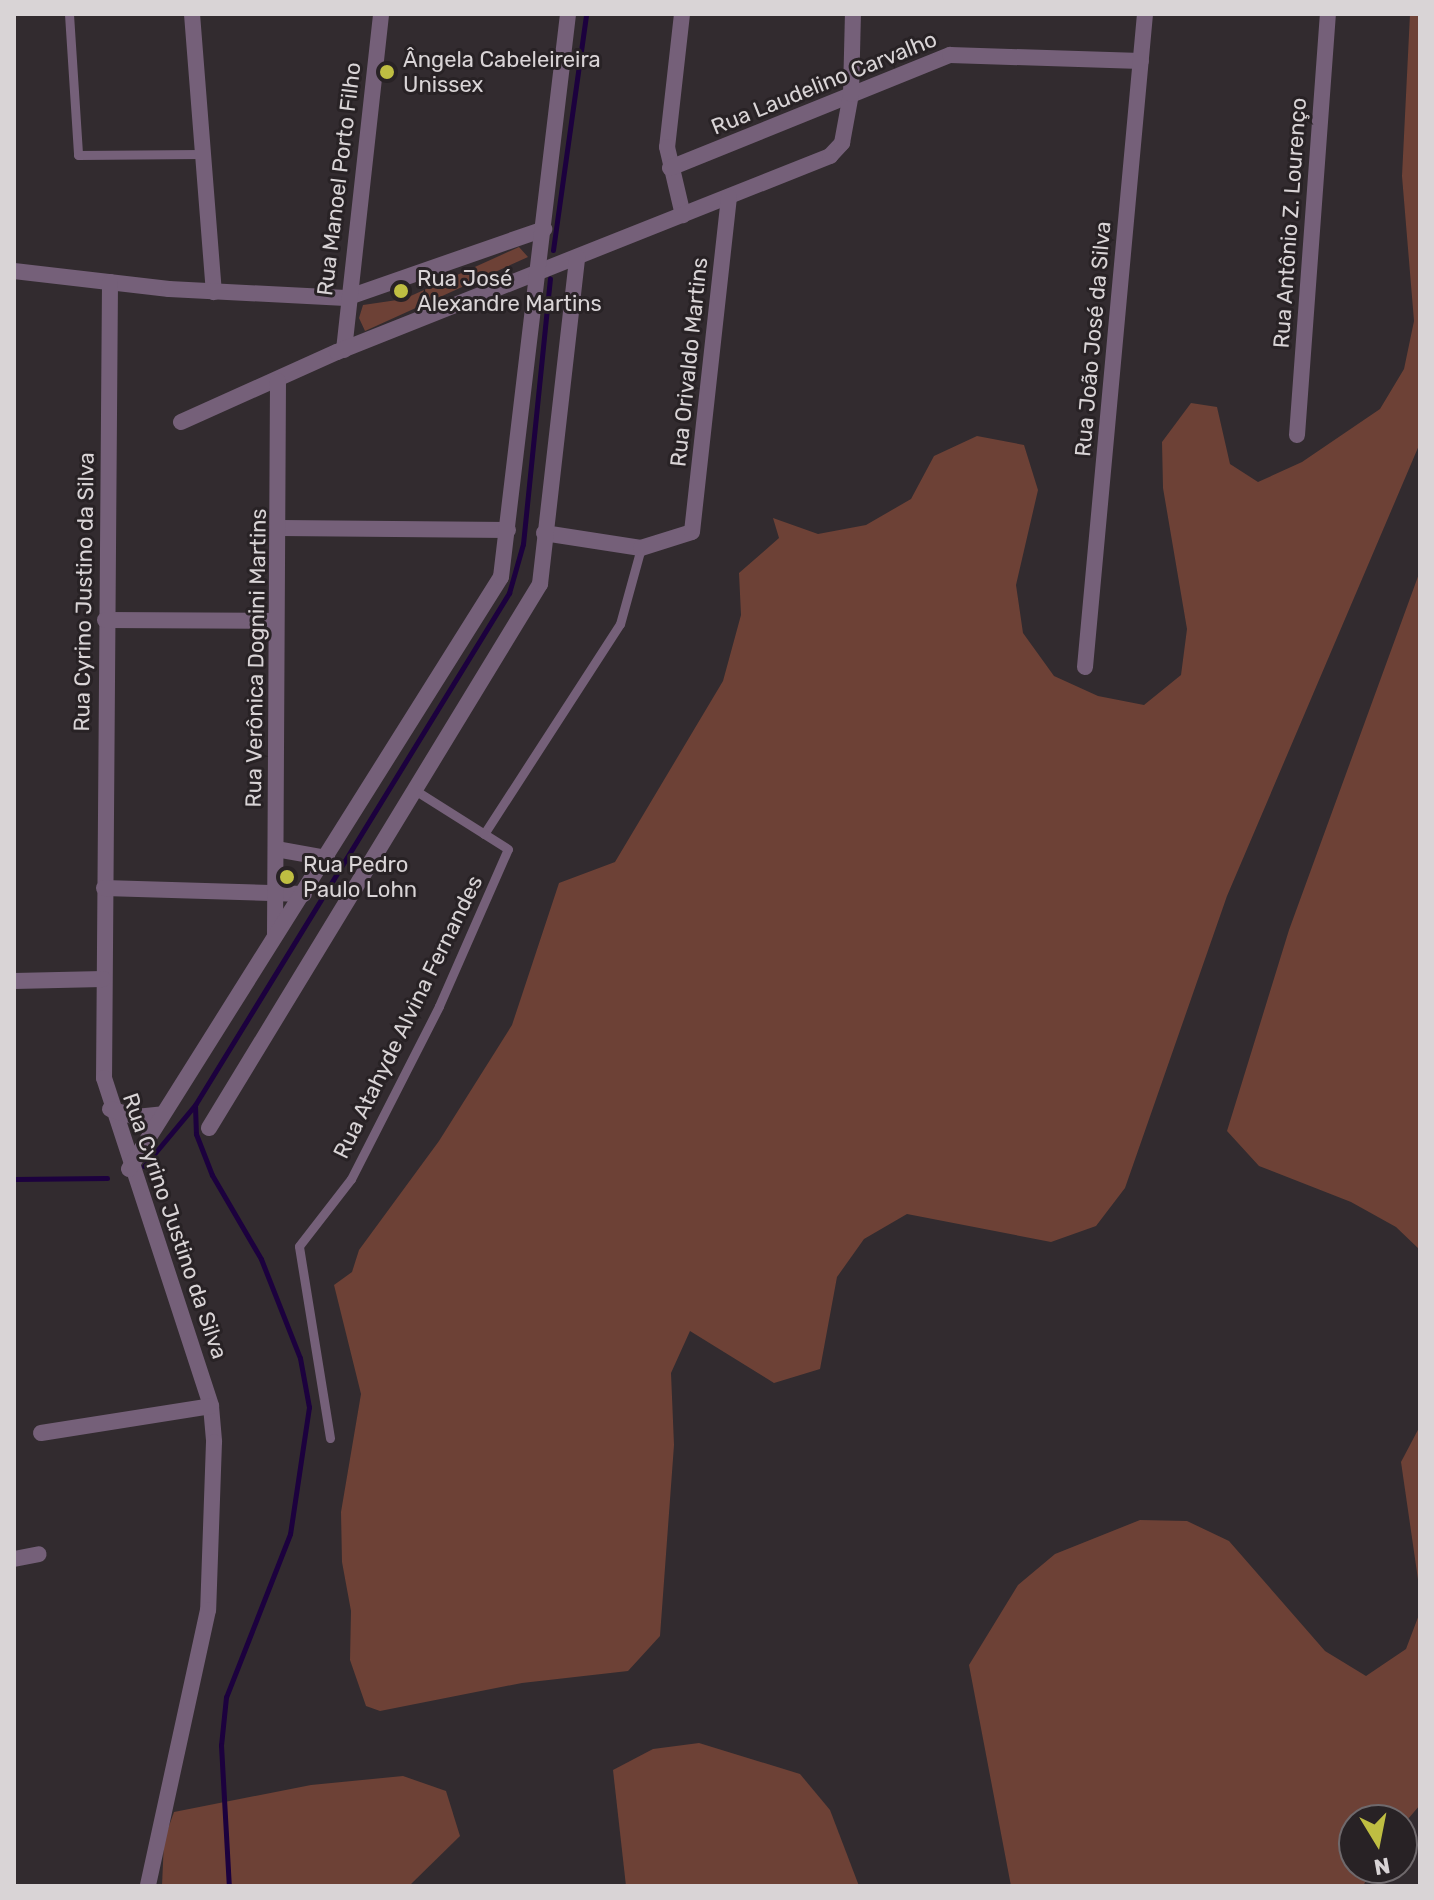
<!DOCTYPE html>
<meta charset="utf-8">
<style>
body{margin:0}
#map{position:relative;width:1434px;height:1900px;overflow:hidden;background:#322b2f;font-family:Rubik,sans-serif}
div>[style]{position:absolute}
.green>*{inset:0;background:#6d4136}
.stream>*{height:5px;margin:-2.5px;padding:0 2.5px;transform-origin:2.5px;border-radius:2.5px;background:#1c013e}
.service>*{height:9px;margin:-4.5px;padding:0 4.5px;transform-origin:4.5px;border-radius:4.5px;background:#756079}
.minor>*{height:16px;margin:-8px;padding:0 8px;transform-origin:8px;border-radius:8px;background:#756079}
.dots>*{width:22px;height:22px;translate:-50% -50%;box-sizing:border-box;border:4px solid #282225;border-radius:50%}
span{translate:-50% -50%;white-space:nowrap;text-align:center;line-height:1.15;-webkit-text-stroke:6px #282225;paint-order:stroke}
.poi-label{font-size:22px;color:#d9d4d6}
.left{translate:0 -50%;text-align:left}
.street-label{font-size:22px;color:#d9d4d6}
.frame{position:absolute;inset:0;border:16px solid #d9d4d6;pointer-events:none}
.north{position:absolute;left:1338px;top:1804px;width:80px;height:80px;box-sizing:border-box;background:#282225;border:2px solid #6f696c;border-radius:50%;rotate:170deg;font-size:22px;font-weight:700;line-height:32px;text-align:center;color:#d9d4d6}
.north::after{content:'';display:block;margin:auto;width:28px;height:36px;background:#bfbe42;clip-path:polygon(50% 0,100% 100%,50% 72%,0 100%)}
</style>
<div id="map">
<div class="green">
<i style="clip-path:polygon(1410px 14px,1420px 14px,1420px 443px,1227px 896px,1125px 1188px,1096px 1226px,1051px 1242px,907px 1214px,864px 1239px,837px 1277px,820px 1369px,774px 1383px,690px 1331px,671px 1373px,674px 1445px,660px 1636px,628px 1671px,522px 1683px,380px 1711px,366px 1706px,350px 1660px,351px 1611px,342px 1562px,341px 1512px,361px 1394px,334px 1285px,352px 1272px,359px 1250px,439px 1141px,512px 1025px,559px 883px,615px 862px,723px 681px,741px 615px,739px 573px,779px 538px,773px 518px,818px 534px,866px 525px,911px 499px,934px 456px,977px 436px,1024px 445px,1038px 490px,1016px 585px,1023px 633px,1054px 676px,1098px 696px,1144px 705px,1181px 675px,1187px 629px,1163px 488px,1162px 442px,1191px 403px,1217px 407px,1230px 464px,1258px 482px,1302px 462px,1380px 409px,1404px 369px,1414px 321px,1402px 176px)"></i>
<i style="clip-path:polygon(519px 247px,528px 257px,365px 331px,359px 318px,363px 305px,404px 299px)"></i>
<i style="clip-path:polygon(1420px 571px,1420px 1250px,1396px 1227px,1351px 1202px,1259px 1166px,1227px 1131px,1289px 930px)"></i>
<i style="clip-path:polygon(1420px 1426px,1420px 1593px,1401px 1462px)"></i>
<i style="clip-path:polygon(1140px 1520px,1187px 1521px,1229px 1541px,1325px 1651px,1366px 1676px,1406px 1649px,1420px 1612px,1420px 1805px,1402px 1826px,1402px 1820px,1354px 1820px,1354px 1868px,1373px 1868px,1363px 1886px,1011px 1886px,969px 1665px,1018px 1585px,1055px 1554px)"></i>
<i style="clip-path:polygon(699px 1743px,800px 1774px,830px 1810px,859px 1886px,626px 1886px,613px 1770px,653px 1749px)"></i>
<i style="clip-path:polygon(403px 1776px,446px 1791px,460px 1836px,409px 1886px,162px 1886px,164px 1840px,174px 1812px,311px 1785px)"></i>
</div>
<div class="stream">
<i style="left:553px;top:250px;width:238px;rotate:-82deg"></i>
<i style="left:195px;top:1106px;width:28px;rotate:88deg"></i>
<i style="left:196px;top:1134px;width:44px;rotate:68.7deg"></i>
<i style="left:212px;top:1175px;width:97px;rotate:59.7deg"></i>
<i style="left:261px;top:1259px;width:106px;rotate:68.5deg"></i>
<i style="left:300px;top:1358px;width:50px;rotate:79.6deg"></i>
<i style="left:309px;top:1407px;width:128px;rotate:98.5deg"></i>
<i style="left:290px;top:1534px;width:175px;rotate:111.4deg"></i>
<i style="left:226px;top:1697px;width:48px;rotate:95.9deg"></i>
<i style="left:221px;top:1745px;width:141px;rotate:86.8deg"></i>
<i style="left:144px;top:1166px;width:80px;rotate:-50.1deg"></i>
<i style="left:195px;top:1105px;width:601px;rotate:-58.48deg"></i>
<i style="left:509px;top:593px;width:51px;rotate:-74.1deg"></i>
<i style="left:523px;top:544px;width:267px;rotate:-84.2deg"></i>
<i style="left:14px;top:1179px;width:93px;rotate:-0.6deg"></i>
</div>
<div class="service">
<i style="left:69px;top:14px;width:141px;rotate:86.3deg"></i>
<i style="left:78px;top:155px;width:123px;rotate:-0.5deg"></i>
<i style="left:484px;top:834px;width:250px;rotate:-57.1deg"></i>
<i style="left:620px;top:624px;width:79px;rotate:-74.6deg"></i>
<i style="left:330px;top:1438px;width:194px;rotate:-99.2deg"></i>
<i style="left:299px;top:1246px;width:85px;rotate:-52.2deg"></i>
<i style="left:351px;top:1179px;width:194px;rotate:-63deg"></i>
<i style="left:439px;top:1006px;width:171px;rotate:-66.3deg"></i>
<i style="left:508px;top:849px;width:112px;rotate:-147.7deg"></i>
</div>
<div class="minor">
<i style="left:192px;top:14px;width:279px;rotate:85.5deg"></i>
<i style="left:682px;top:14px;width:134px;rotate:96.4deg"></i>
<i style="left:667px;top:147px;width:70px;rotate:76.8deg"></i>
<i style="left:670px;top:168px;width:302px;rotate:-22deg"></i>
<i style="left:950px;top:55px;width:191px;rotate:1.8deg"></i>
<i style="left:14px;top:271px;width:156px;rotate:6.6deg"></i>
<i style="left:169px;top:289px;width:177px;rotate:2.9deg"></i>
<i style="left:346px;top:298px;width:210px;rotate:-19.2deg"></i>
<i style="left:110px;top:282px;width:796px;rotate:90.43deg"></i>
<i style="left:104px;top:1078px;width:345px;rotate:71.9deg"></i>
<i style="left:211px;top:1406px;width:36px;rotate:85deg"></i>
<i style="left:214px;top:1442px;width:168px;rotate:92deg"></i>
<i style="left:208px;top:1610px;width:282px;rotate:102.3deg"></i>
<i style="left:344px;top:350px;width:338px;rotate:-83.7deg"></i>
<i style="left:181px;top:422px;width:171px;rotate:-24.2deg"></i>
<i style="left:337px;top:352px;width:531px;rotate:-21.68deg"></i>
<i style="left:830px;top:156px;width:18px;rotate:-47deg"></i>
<i style="left:842px;top:143px;width:50px;rotate:-79.6deg"></i>
<i style="left:851px;top:94px;width:80px;rotate:-88.6deg"></i>
<i style="left:1297px;top:435px;width:422px;rotate:-85.8deg"></i>
<i style="left:280px;top:528px;width:228px;rotate:0.5deg"></i>
<i style="left:544px;top:533px;width:98px;rotate:8.8deg"></i>
<i style="left:641px;top:548px;width:53px;rotate:-17.4deg"></i>
<i style="left:692px;top:532px;width:337px;rotate:-83.7deg"></i>
<i style="left:105px;top:620px;width:170px;rotate:0.3deg"></i>
<i style="left:1085px;top:667px;width:656px;rotate:-84.75deg"></i>
<i style="left:276px;top:849px;width:52px;rotate:10deg"></i>
<i style="left:104px;top:888px;width:200px;rotate:1.7deg"></i>
<i style="left:275px;top:935px;width:554px;rotate:-89.69deg"></i>
<i style="left:14px;top:981px;width:89px;rotate:-1.3deg"></i>
<i style="left:110px;top:1109px;width:27px;rotate:17deg"></i>
<i style="left:136px;top:1117px;width:27px;rotate:-6deg"></i>
<i style="left:209px;top:1128px;width:637px;rotate:-58.68deg"></i>
<i style="left:540px;top:584px;width:329px;rotate:-83.5deg"></i>
<i style="left:129px;top:1169px;width:699px;rotate:-57.86deg"></i>
<i style="left:501px;top:577px;width:567px;rotate:-83.21deg"></i>
<i style="left:41px;top:1433px;width:172px;rotate:-9deg"></i>
<i style="left:14px;top:1559px;width:25px;rotate:-11deg"></i>
</div>
<div class="dots">
<i style="left:387px;top:72px;background:#bfbe42"></i>
<i style="left:401px;top:291px;background:#bfbe42"></i>
<i style="left:287px;top:877px;background:#bfbe42"></i>
</div>
<div class="poi-label">
<span class="left" style="left:403px;top:72px">Ângela Cabeleireira<br>Unissex</span>
<span class="left" style="left:417px;top:291px">Rua José<br>Alexandre Martins</span>
<span class="left" style="left:303px;top:877px">Rua Pedro<br>Paulo Lohn</span>
</div>
<div class="street-label">
<span style="left:824px;top:83px;rotate:-22deg">Rua Laudelino Carvalho</span>
<span style="left:339px;top:179px;rotate:-83deg">Rua Manoel Porto Filho</span>
<span style="left:1290px;top:223px;rotate:-86deg">Rua Antônio Z. Lourenço</span>
<span style="left:1093px;top:339px;rotate:-85deg">Rua João José da Silva</span>
<span style="left:689px;top:362px;rotate:-84deg">Rua Orivaldo Martins</span>
<span style="left:84px;top:592px;rotate:-89deg">Rua Cyrino Justino da Silva</span>
<span style="left:256px;top:658px;rotate:-89deg">Rua Verônica Dognini Martins</span>
<span style="left:408px;top:1017px;rotate:-64deg">Rua Atahyde Alvina Fernandes</span>
<span style="left:175px;top:1226px;rotate:71deg">Rua Cyrino Justino da Silva</span>
</div>
<div class="frame"></div>
<div class="north">N</div>
</div>
